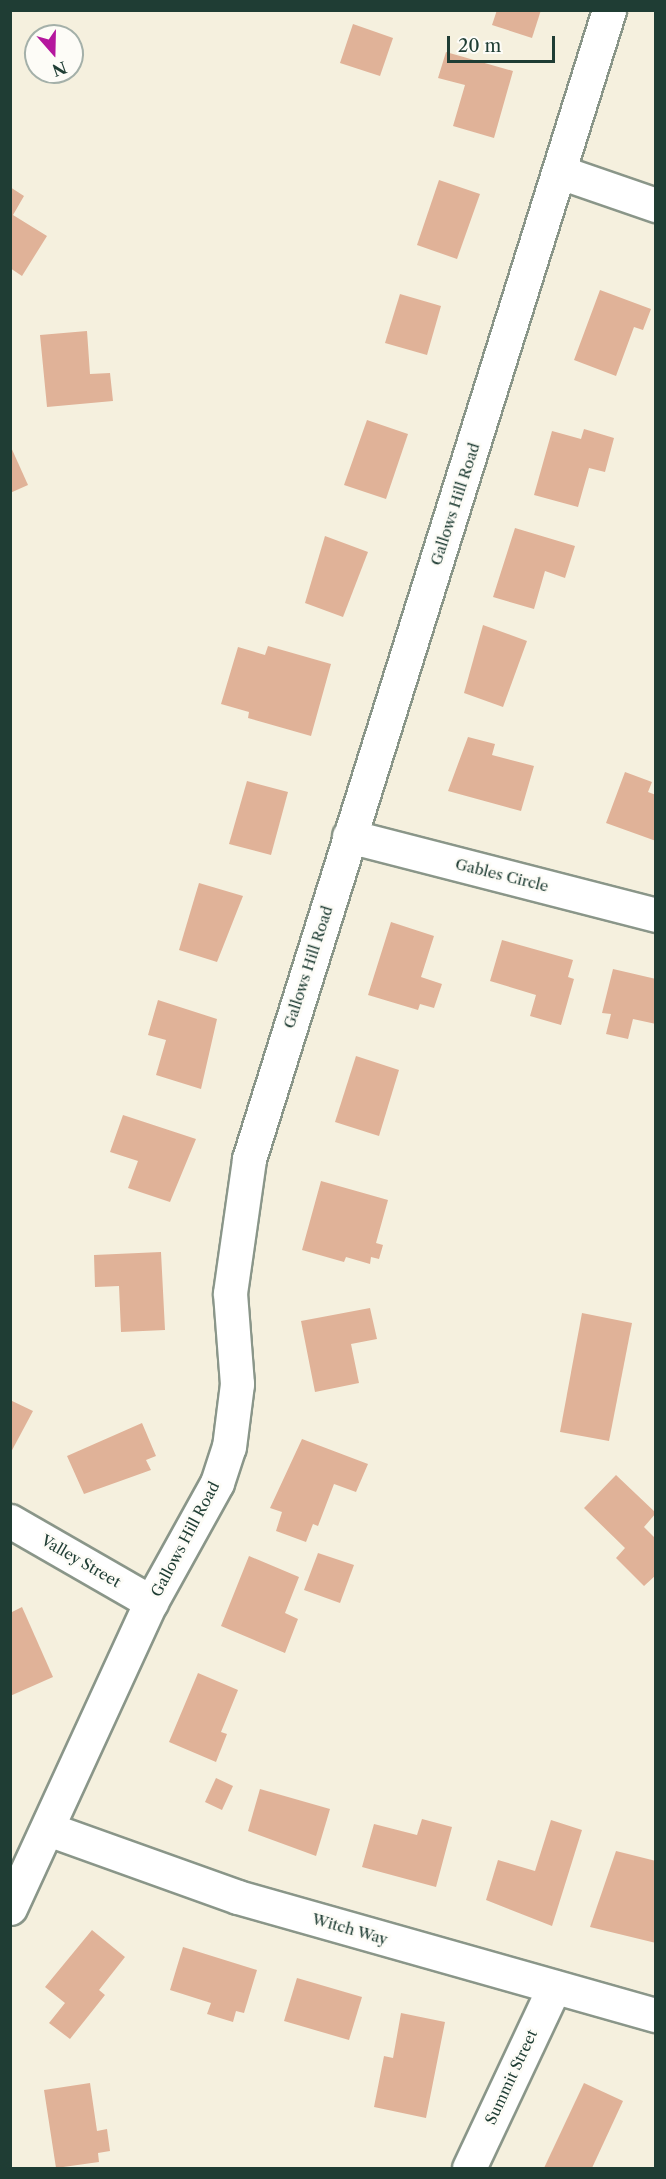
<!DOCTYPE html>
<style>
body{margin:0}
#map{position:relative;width:666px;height:2179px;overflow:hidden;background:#f5f0de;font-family:"Libre Caslon Text",serif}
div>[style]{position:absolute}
.building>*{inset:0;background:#e0b298}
.roads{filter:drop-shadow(2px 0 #8a9689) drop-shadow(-2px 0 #8a9689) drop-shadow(0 2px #8a9689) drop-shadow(0 -2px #8a9689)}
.street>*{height:33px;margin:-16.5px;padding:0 16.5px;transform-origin:16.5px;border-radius:16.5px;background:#fff}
span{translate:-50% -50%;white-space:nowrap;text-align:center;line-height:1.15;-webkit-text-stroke:5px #fdfcf7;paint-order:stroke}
.street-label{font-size:15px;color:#1f3d34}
.frame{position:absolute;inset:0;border:12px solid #1f3d34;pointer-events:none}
.north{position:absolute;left:24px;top:24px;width:60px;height:60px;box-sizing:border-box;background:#fdfcf7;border:2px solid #a4b0a9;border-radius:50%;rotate:160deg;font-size:16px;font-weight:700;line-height:24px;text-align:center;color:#1f3d34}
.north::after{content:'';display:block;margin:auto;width:21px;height:27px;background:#b5179e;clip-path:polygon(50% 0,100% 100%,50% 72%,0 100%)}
.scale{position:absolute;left:447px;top:36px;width:108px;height:27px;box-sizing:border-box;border:3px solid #1f3d34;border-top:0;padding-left:8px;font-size:18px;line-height:21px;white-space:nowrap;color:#1f3d34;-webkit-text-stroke:4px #fdfcf7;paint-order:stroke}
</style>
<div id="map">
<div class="building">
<i style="clip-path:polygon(497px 10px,541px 10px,532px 38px,492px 25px)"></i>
<i style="clip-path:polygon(353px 24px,393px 38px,380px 76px,340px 63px)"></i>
<i style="clip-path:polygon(446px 52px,513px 71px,494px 138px,453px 126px,465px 85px,438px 78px)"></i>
<i style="clip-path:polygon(439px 180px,480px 194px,457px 259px,417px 245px)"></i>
<i style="clip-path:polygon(10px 187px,24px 196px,13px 215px,47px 236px,22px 276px,10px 268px)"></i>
<i style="clip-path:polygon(600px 290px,651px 309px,643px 330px,634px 327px,616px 376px,574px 360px)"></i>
<i style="clip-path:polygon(400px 294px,441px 306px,427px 355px,385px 343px)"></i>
<i style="clip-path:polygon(87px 331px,90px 374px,110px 373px,113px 401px,47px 407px,40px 335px)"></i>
<i style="clip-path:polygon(367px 420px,408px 434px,386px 499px,344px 485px)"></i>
<i style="clip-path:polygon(584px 429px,614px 438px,605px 472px,589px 468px,578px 507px,534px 495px,552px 431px,581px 439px)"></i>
<i style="clip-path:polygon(10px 445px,28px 485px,10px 493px)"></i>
<i style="clip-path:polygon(515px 528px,575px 546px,565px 578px,545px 571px,534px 609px,493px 597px)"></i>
<i style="clip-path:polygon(325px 536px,368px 552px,343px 617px,305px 603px)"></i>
<i style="clip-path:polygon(483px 625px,527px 641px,503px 707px,464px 693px)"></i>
<i style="clip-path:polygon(268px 646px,331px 664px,311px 736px,248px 718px,249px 712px,221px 704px,238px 647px,265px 655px)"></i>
<i style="clip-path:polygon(468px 737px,495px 744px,492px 755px,534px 766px,521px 811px,448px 791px)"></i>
<i style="clip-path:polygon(625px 772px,652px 782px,648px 792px,656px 795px,656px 841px,606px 823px)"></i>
<i style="clip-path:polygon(247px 781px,288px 792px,271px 855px,229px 844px)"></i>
<i style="clip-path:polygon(199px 883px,243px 896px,217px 962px,179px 950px)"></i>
<i style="clip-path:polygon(391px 922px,434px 936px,421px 977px,442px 984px,434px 1008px,420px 1004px,418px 1010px,368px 995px)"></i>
<i style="clip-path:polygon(502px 940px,573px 960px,568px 977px,574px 979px,561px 1025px,530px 1016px,536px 995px,490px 981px)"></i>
<i style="clip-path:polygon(613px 969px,656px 979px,656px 1024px,633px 1019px,628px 1039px,606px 1034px,611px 1014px,602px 1013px)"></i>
<i style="clip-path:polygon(158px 1000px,217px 1019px,201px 1089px,156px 1075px,166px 1040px,148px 1035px)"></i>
<i style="clip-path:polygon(356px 1056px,399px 1070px,379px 1136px,335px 1122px)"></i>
<i style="clip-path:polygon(123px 1115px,196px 1139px,170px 1202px,128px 1188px,138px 1161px,110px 1152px)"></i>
<i style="clip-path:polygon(321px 1181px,388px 1200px,376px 1243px,383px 1245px,379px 1259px,371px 1257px,370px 1264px,346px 1257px,344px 1262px,302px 1250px)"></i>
<i style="clip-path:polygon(161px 1252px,165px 1330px,121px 1332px,119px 1286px,95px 1287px,94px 1255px)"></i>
<i style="clip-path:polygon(370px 1308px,377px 1339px,351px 1344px,359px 1383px,315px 1392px,301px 1321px)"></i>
<i style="clip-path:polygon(582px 1313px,632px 1323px,609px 1441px,560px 1432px)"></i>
<i style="clip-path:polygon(10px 1400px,33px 1411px,10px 1454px)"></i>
<i style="clip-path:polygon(142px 1423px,156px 1456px,146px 1460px,151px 1470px,84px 1494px,67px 1456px)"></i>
<i style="clip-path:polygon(302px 1439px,368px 1464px,356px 1492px,334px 1484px,318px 1526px,313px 1524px,306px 1542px,276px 1531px,282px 1512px,270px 1508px)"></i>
<i style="clip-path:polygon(616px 1475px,656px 1513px,644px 1527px,656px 1539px,656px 1575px,644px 1586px,616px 1558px,625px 1548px,584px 1508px)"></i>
<i style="clip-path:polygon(318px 1553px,354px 1565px,340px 1603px,304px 1590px)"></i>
<i style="clip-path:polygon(249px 1556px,299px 1577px,285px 1613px,298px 1619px,285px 1653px,221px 1626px)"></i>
<i style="clip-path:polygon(22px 1607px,53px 1677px,10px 1696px,10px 1613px)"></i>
<i style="clip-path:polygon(198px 1673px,238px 1690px,221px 1732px,227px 1734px,216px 1762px,169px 1742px)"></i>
<i style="clip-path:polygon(216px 1778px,233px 1786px,222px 1810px,205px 1802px)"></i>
<i style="clip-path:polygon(260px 1789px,330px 1809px,316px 1856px,248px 1831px)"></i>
<i style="clip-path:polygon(422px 1819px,452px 1827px,436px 1887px,362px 1867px,374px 1824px,417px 1835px)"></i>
<i style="clip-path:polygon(551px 1820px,582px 1830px,552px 1926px,486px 1900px,498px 1860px,535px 1871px)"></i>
<i style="clip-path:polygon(616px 1851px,656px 1861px,656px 1943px,590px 1927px)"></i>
<i style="clip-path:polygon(92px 1930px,125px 1957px,99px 1990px,105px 1995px,70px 2039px,49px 2023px,65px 2003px,45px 1987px)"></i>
<i style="clip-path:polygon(183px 1947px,257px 1970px,244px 2013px,236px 2011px,233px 2022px,207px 2014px,211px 2003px,170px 1990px)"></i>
<i style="clip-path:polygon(297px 1978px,362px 1997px,349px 2040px,284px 2021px)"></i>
<i style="clip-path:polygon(401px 2013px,445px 2022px,426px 2118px,374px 2107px,384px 2056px,393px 2058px)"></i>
<i style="clip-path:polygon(90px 2083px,97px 2131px,107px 2129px,110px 2151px,98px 2153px,99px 2162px,56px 2168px,44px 2090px)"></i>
<i style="clip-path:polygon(584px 2083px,623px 2101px,592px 2168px,544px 2168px)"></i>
</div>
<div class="roads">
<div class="street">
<i style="left:560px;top:172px;width:102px;rotate:19deg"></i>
<i style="left:349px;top:836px;width:317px;rotate:14.4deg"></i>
<i style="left:10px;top:1521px;width:163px;rotate:29.9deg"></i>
<i style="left:48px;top:1829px;width:202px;rotate:19.7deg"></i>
<i style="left:238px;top:1897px;width:434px;rotate:15.8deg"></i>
<i style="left:10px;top:1908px;width:337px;rotate:-65.3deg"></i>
<i style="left:151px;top:1602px;width:136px;rotate:-61deg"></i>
<i style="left:217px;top:1483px;width:38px;rotate:-72deg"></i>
<i style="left:229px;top:1447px;width:64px;rotate:-82.8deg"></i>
<i style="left:237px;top:1384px;width:91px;rotate:-94.4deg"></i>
<i style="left:230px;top:1293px;width:135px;rotate:-81.9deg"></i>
<i style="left:249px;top:1159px;width:1204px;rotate:-72.6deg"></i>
<i style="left:469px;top:2168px;width:200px;rotate:-64.8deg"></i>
</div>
</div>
<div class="street-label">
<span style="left:455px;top:504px;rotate:-72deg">Gallows Hill Road</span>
<span style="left:502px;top:875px;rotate:14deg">Gables Circle</span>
<span style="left:308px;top:967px;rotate:-72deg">Gallows Hill Road</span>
<span style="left:185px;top:1539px;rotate:-62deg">Gallows Hill Road</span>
<span style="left:81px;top:1561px;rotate:30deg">Valley Street</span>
<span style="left:350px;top:1929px;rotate:16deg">Witch Way</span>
<span style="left:511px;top:2077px;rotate:-65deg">Summit Street</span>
</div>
<div class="frame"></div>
<div class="north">N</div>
<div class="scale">20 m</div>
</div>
